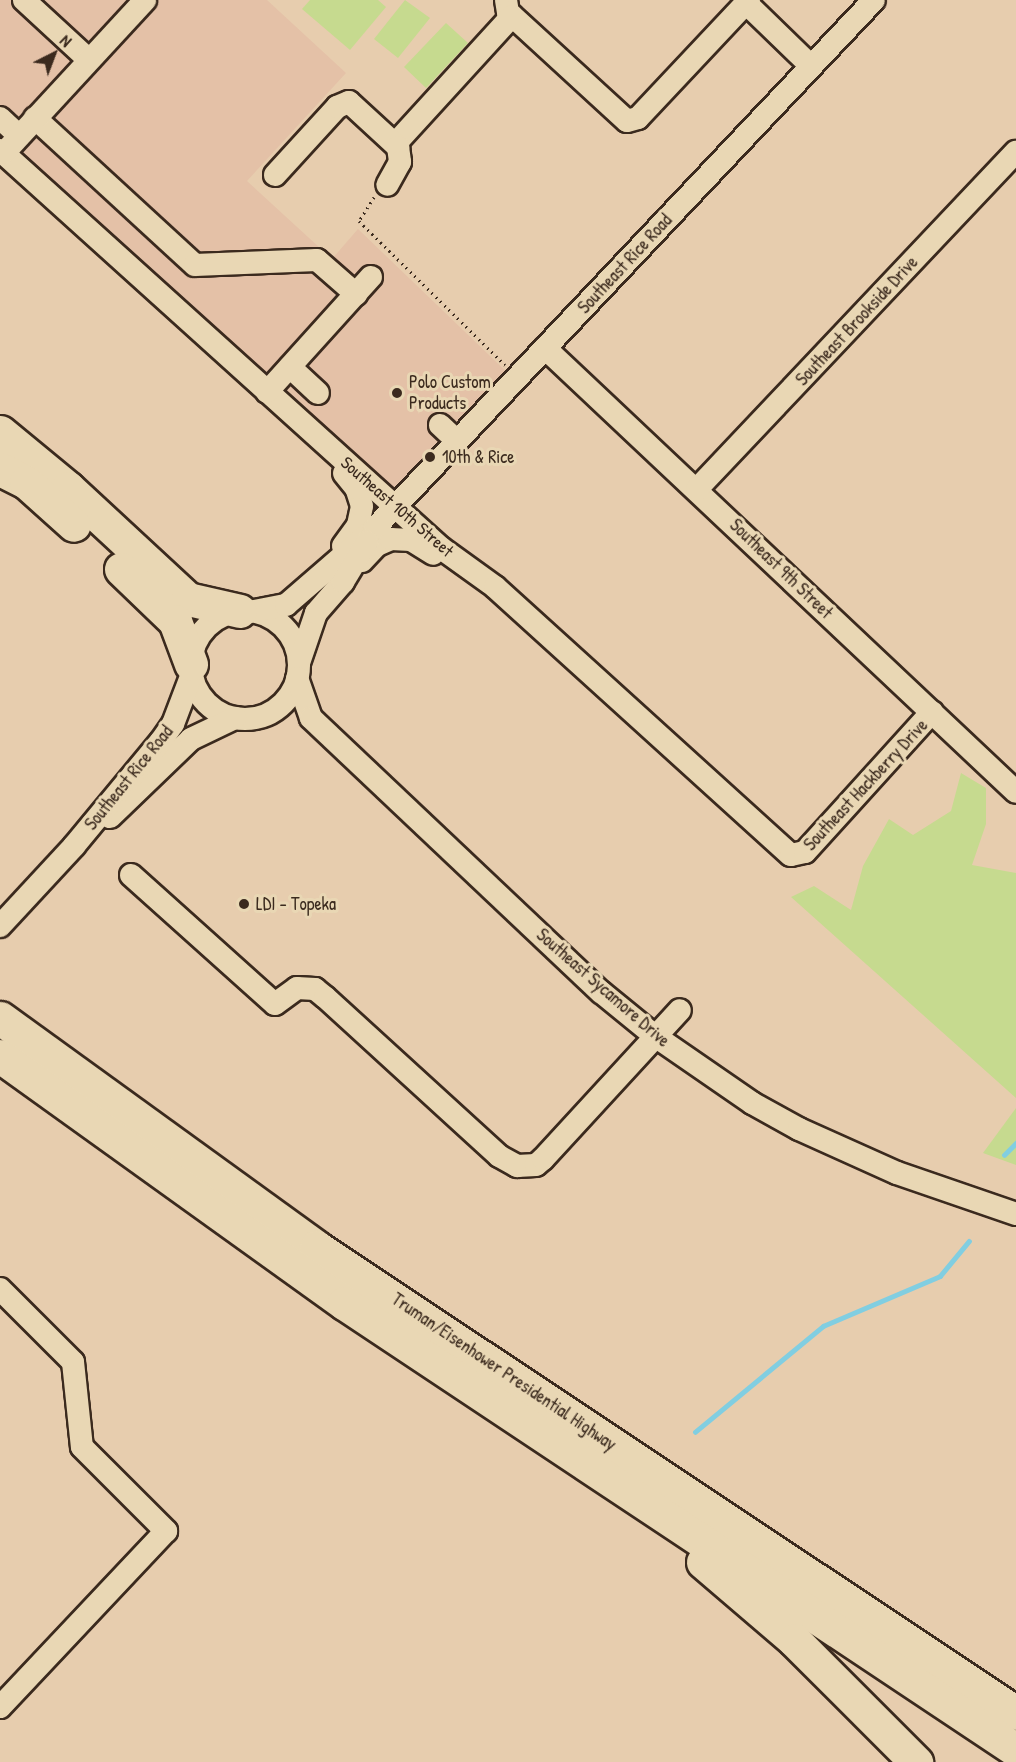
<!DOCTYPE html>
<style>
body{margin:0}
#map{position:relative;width:1016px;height:1762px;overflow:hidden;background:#e7cdae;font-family:"Patrick Hand",sans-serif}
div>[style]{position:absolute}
.built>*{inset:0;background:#e4c1a7}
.green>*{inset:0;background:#c6da8f}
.stream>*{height:4.5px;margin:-2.25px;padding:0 2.25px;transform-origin:2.25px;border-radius:2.25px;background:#81cee1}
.path>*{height:3px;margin-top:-1.5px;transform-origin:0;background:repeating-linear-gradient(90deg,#3b2a1e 0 1.5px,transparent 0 6px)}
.roads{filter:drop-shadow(2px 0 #3b2a1e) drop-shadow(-2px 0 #3b2a1e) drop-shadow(0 2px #3b2a1e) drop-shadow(0 -2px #3b2a1e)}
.minor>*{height:22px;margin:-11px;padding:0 11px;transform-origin:11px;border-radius:11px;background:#e9d7b4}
.minor>.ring{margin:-11px;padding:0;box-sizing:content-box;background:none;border:22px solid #e9d7b4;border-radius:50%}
.highway>*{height:33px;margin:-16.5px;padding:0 16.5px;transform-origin:16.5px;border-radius:16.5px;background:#e9d7b4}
.dots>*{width:16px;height:16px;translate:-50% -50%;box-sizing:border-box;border:3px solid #e9d7b4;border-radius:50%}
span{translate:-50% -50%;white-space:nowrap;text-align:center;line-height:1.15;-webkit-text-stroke:6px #e9d7b4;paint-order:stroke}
.street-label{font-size:18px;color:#3b2a1e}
.poi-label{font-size:18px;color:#3b2a1e}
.left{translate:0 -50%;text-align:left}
.north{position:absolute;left:24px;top:24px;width:60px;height:60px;-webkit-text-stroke:4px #e9d7b4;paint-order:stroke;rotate:42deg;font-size:16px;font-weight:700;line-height:24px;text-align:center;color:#3b2a1e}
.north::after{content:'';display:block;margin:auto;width:21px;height:27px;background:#3b2a1e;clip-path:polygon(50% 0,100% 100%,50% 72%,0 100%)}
</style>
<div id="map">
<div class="built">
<i style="clip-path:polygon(0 0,267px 0,346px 73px,247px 181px,332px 259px,358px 229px,515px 380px,395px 507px,0 150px)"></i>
</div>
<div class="green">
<i style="clip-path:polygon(310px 0,378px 0,386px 7px,350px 50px,302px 9px)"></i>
<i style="clip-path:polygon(405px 0,430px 18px,398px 58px,374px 39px)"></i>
<i style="clip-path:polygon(446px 23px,468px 43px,426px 88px,404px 67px)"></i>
<i style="clip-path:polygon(961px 773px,986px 788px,986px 824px,972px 865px,1016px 873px,1016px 1098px,791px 897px,814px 886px,851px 910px,863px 866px,889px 819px,913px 835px,951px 811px)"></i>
<i style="clip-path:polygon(1016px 1108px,1016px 1165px,983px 1153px)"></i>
</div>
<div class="stream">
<i style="left:1004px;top:1155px;width:17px;rotate:-45deg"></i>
<i style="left:695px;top:1432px;width:166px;rotate:-39.6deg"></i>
<i style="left:823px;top:1326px;width:127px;rotate:-23.1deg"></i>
<i style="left:940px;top:1276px;width:45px;rotate:-50.4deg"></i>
</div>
<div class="path">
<i style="left:374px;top:197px;width:28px;rotate:122deg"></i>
<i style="left:359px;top:221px;width:205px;rotate:44.6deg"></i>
</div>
<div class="roads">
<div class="minor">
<i style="left:24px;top:0;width:88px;rotate:42.7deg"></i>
<i style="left:506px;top:0;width:12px;rotate:81deg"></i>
<i style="left:508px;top:12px;width:161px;rotate:42.5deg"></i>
<i style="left:627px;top:121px;width:11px;rotate:-15deg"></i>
<i style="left:638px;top:118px;width:162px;rotate:-46.8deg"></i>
<i style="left:746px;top:3px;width:91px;rotate:44.1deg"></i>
<i style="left:0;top:118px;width:26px;rotate:43deg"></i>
<i style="left:35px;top:118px;width:217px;rotate:42.6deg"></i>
<i style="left:195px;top:265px;width:122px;rotate:-2.3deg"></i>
<i style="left:317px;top:260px;width:52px;rotate:41.1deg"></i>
<i style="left:396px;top:143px;width:172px;rotate:-47.6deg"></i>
<i style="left:0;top:150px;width:594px;rotate:42.07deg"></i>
<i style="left:441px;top:548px;width:67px;rotate:35.8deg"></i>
<i style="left:495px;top:587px;width:399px;rotate:42.2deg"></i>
<i style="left:791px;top:855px;width:14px;rotate:-12deg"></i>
<i style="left:805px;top:852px;width:189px;rotate:-47.8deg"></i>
<i style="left:4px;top:153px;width:208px;rotate:-47.3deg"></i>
<i style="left:275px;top:175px;width:92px;rotate:-47.6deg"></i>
<i style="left:337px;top:107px;width:13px;rotate:-23deg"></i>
<i style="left:349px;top:102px;width:67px;rotate:42.6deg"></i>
<i style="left:398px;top:147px;width:15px;rotate:82deg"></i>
<i style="left:400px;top:162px;width:26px;rotate:119deg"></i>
<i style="left:545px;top:348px;width:647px;rotate:43.31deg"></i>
<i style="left:290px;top:367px;width:38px;rotate:43deg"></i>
<i style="left:267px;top:392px;width:155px;rotate:-47.9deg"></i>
<i style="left:440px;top:425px;width:23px;rotate:43deg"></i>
<i style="left:697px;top:489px;width:464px;rotate:-46.6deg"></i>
<i style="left:343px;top:546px;width:26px;rotate:-54deg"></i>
<i style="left:358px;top:525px;width:19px;rotate:-78deg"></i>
<i style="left:362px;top:506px;width:19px;rotate:-108deg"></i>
<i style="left:356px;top:488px;width:19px;rotate:-129deg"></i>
<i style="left:362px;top:561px;width:22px;rotate:-47deg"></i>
<i style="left:377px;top:545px;width:15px;rotate:-23deg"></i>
<i style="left:391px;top:539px;width:20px;rotate:3deg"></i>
<i style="left:411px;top:540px;width:26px;rotate:32deg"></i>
<i class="ring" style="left:191px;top:611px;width:86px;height:86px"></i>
<i style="left:249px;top:612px;width:38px;rotate:-11deg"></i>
<i style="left:286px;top:605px;width:118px;rotate:-40.9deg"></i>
<i style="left:375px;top:528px;width:726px;rotate:-46.62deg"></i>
<i style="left:299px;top:663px;width:53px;rotate:-71.2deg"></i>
<i style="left:316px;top:613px;width:41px;rotate:-48.9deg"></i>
<i style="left:343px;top:582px;width:47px;rotate:-59deg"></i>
<i style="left:297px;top:678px;width:42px;rotate:70.7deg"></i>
<i style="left:311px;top:718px;width:399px;rotate:43.4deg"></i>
<i style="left:601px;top:992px;width:70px;rotate:39.2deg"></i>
<i style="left:655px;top:1036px;width:118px;rotate:34.6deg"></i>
<i style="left:752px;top:1103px;width:54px;rotate:29deg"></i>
<i style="left:799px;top:1129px;width:107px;rotate:24.2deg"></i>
<i style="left:897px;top:1173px;width:126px;rotate:19deg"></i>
<i style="left:110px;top:817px;width:112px;rotate:-43.9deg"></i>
<i style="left:191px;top:739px;width:49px;rotate:-25.5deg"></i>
<i style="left:131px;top:875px;width:193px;rotate:41.9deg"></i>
<i style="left:275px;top:1004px;width:27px;rotate:-36deg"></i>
<i style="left:297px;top:988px;width:18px;rotate:3deg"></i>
<i style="left:315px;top:989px;width:13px;rotate:39deg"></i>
<i style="left:325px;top:997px;width:236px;rotate:42.4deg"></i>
<i style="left:499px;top:1156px;width:21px;rotate:29deg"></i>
<i style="left:517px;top:1166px;width:19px;rotate:-3deg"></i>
<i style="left:536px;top:1165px;width:9px;rotate:-41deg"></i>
<i style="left:543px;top:1159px;width:202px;rotate:-47.4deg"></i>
<i style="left:0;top:926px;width:109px;rotate:-47.2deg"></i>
<i style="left:74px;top:846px;width:136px;rotate:-50.4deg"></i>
<i style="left:161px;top:741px;width:21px;rotate:-55deg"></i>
<i style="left:173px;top:724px;width:53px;rotate:-69.2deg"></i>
<i style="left:0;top:1289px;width:103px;rotate:45deg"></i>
<i style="left:73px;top:1362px;width:85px;rotate:84deg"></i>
<i style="left:82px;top:1447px;width:119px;rotate:45deg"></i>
<i style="left:166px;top:1531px;width:242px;rotate:133.3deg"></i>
</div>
<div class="highway">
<i style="left:0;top:432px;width:88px;rotate:39.5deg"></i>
<i style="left:68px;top:488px;width:163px;rotate:42.8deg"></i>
<i style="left:188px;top:599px;width:53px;rotate:13deg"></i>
<i style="left:0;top:469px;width:29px;rotate:27deg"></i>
<i style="left:26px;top:482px;width:64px;rotate:41.9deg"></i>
<i style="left:121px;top:569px;width:75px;rotate:43.9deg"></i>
<i style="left:175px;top:621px;width:46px;rotate:69.6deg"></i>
<i style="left:0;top:1018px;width:390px;rotate:35.9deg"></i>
<i style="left:316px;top:1247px;width:841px;rotate:33.65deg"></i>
<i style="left:0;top:1056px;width:423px;rotate:35.7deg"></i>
<i style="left:344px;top:1303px;width:807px;rotate:33.63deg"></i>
<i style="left:703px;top:1562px;width:120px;rotate:40.6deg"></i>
<i style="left:794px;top:1640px;width:173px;rotate:45deg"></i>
</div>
</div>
<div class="dots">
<i style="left:397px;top:393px;background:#3b2a1e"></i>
<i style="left:430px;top:457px;background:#3b2a1e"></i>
<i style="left:244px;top:904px;background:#3b2a1e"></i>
</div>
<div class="street-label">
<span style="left:625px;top:264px;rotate:-47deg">Southeast Rice Road</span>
<span style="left:857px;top:321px;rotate:-47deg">Southeast Brookside Drive</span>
<span style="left:397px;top:507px;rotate:41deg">Southeast 10th Street</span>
<span style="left:781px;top:569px;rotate:44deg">Southeast 9th Street</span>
<span style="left:129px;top:778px;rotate:-51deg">Southeast Rice Road</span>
<span style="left:866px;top:785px;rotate:-47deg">Southeast Hackberry Drive</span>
<span style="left:603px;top:988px;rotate:41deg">Southeast Sycamore Drive</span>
<span style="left:504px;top:1372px;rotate:34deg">Truman/Eisenhower Presidential Highway</span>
</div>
<div class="poi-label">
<span class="left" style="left:409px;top:393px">Polo Custom<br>Products</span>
<span class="left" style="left:442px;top:457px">10th &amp; Rice</span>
<span class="left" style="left:256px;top:904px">LDI - Topeka</span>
</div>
<div class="north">N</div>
</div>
